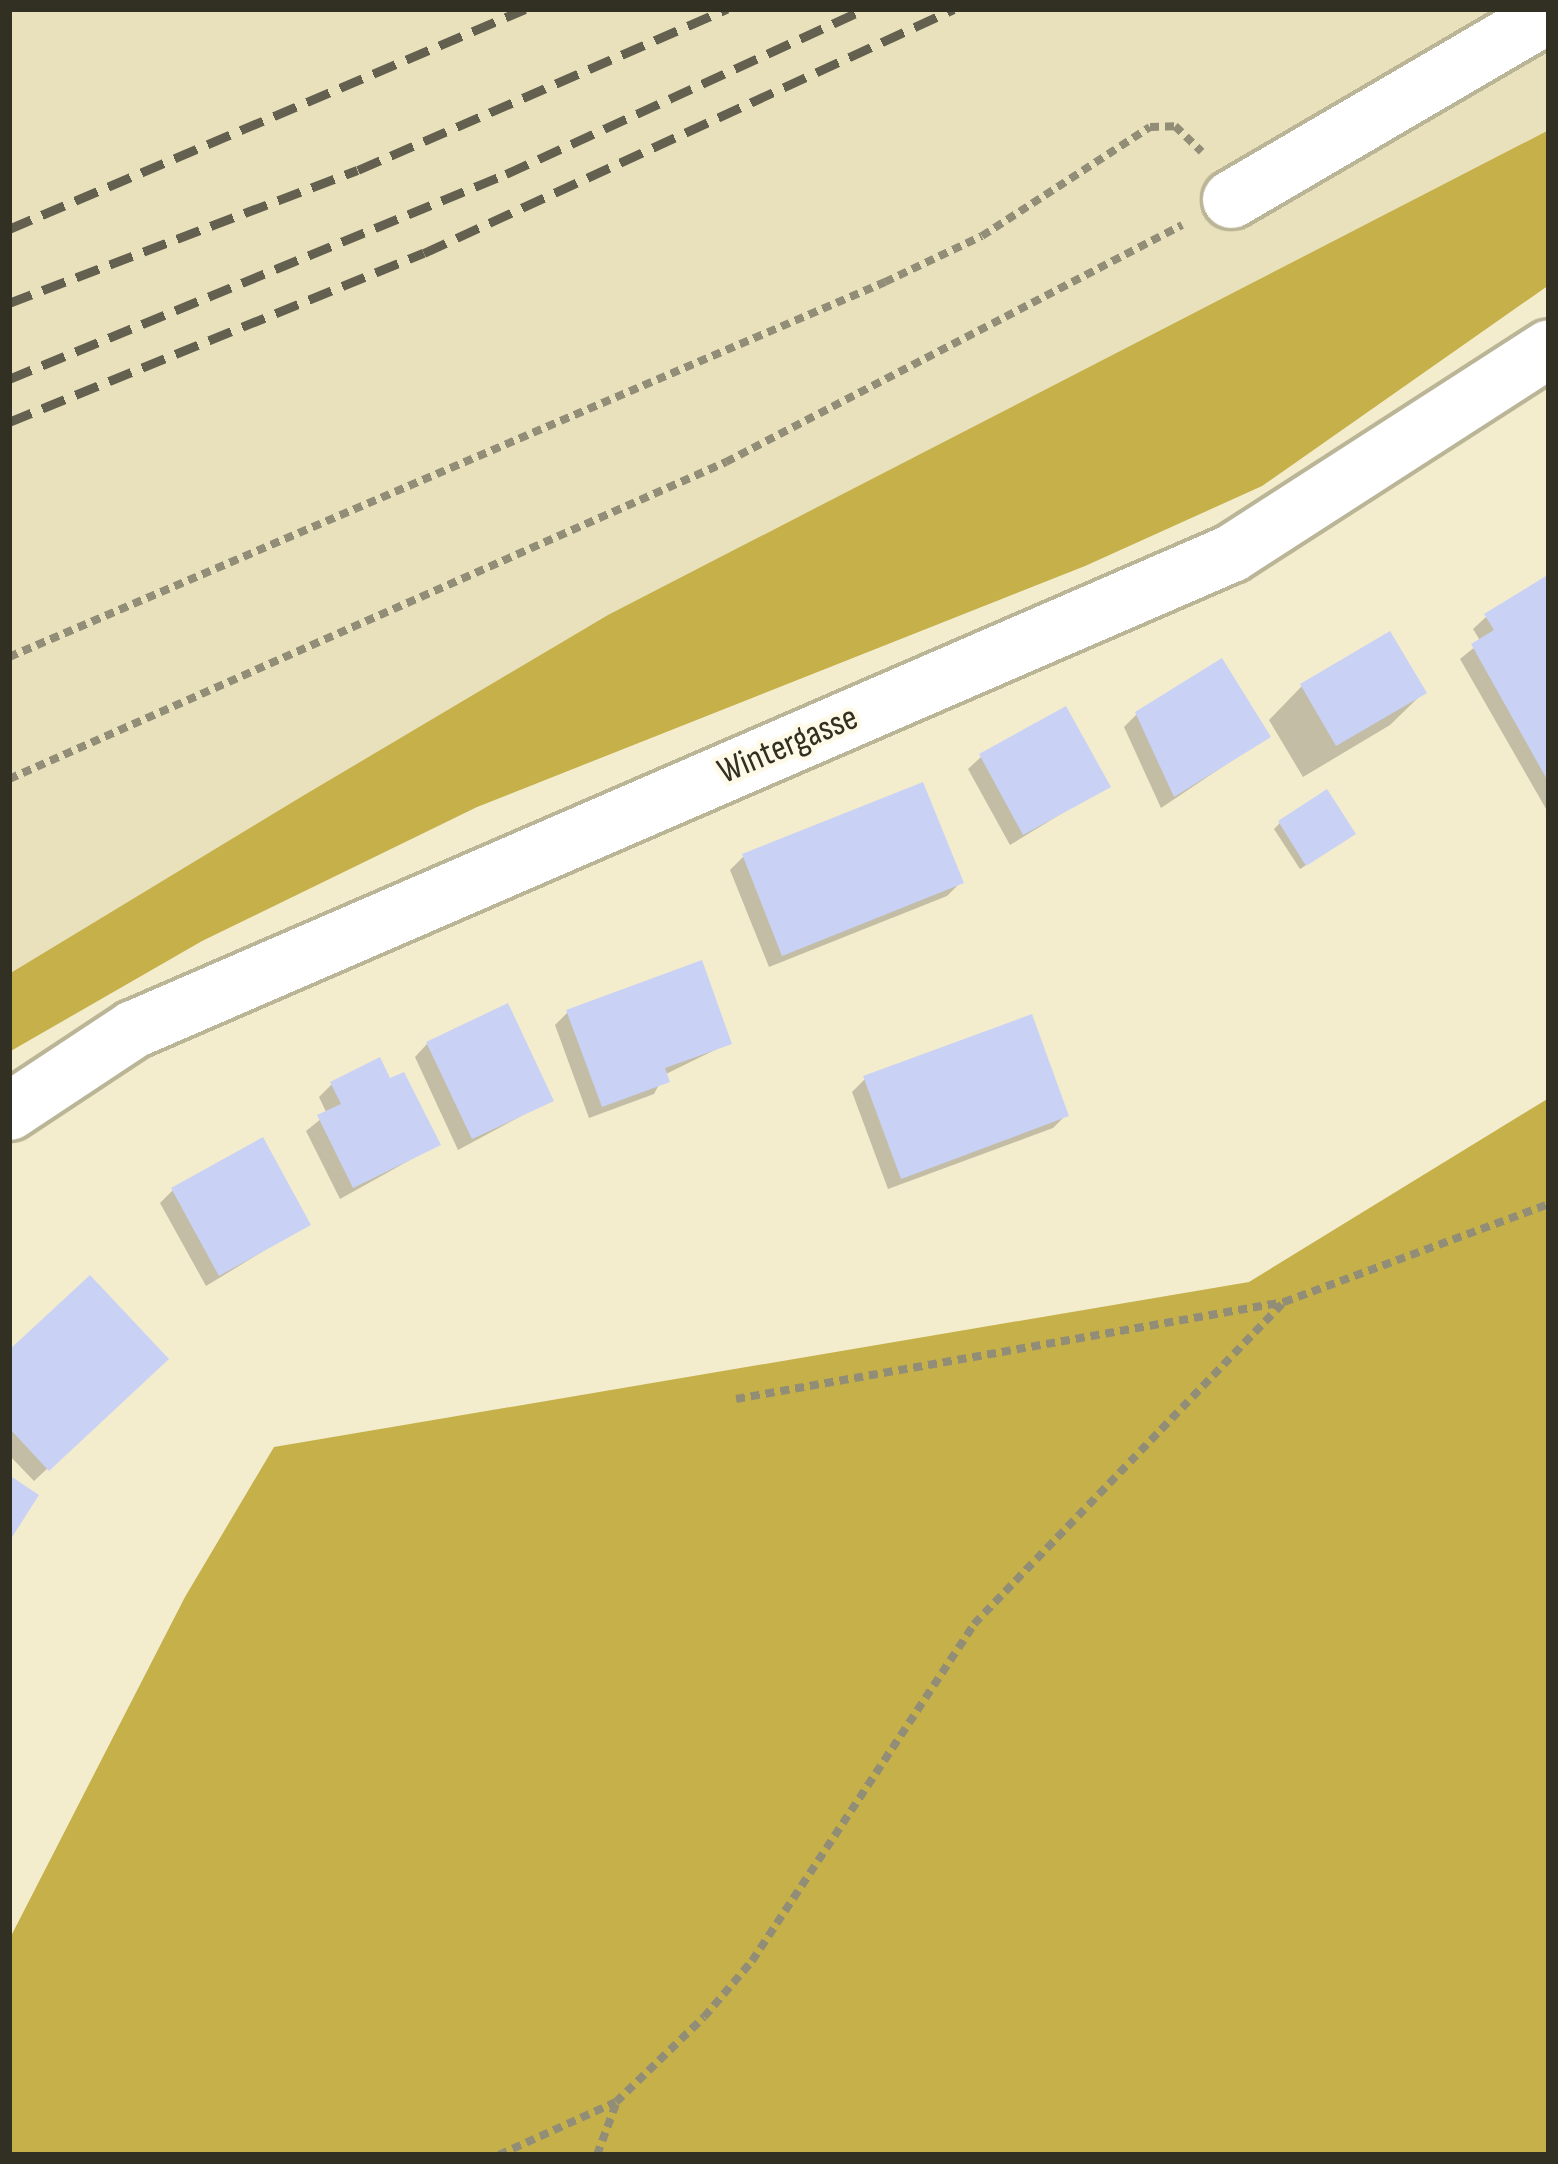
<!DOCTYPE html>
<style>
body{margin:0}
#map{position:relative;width:1558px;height:2164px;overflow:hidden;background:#f3edcd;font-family:"Sofia Sans Condensed",sans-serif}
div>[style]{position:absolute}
.built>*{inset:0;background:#e9e1bb}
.forest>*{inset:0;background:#c5b049}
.shadow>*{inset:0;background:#0003}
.building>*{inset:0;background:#c9d2f5}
.path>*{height:8px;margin-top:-4px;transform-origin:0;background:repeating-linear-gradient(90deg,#928d77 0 9px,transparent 0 15px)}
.roads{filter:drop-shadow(3px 0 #bbb597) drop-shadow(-3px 0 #bbb597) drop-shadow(0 3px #bbb597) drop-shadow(0 -3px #bbb597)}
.minor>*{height:57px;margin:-28.5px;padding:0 28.5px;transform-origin:28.5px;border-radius:28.5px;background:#fff}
.rail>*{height:9px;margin-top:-4.5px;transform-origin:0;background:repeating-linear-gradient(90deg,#64604f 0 24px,transparent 0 36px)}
span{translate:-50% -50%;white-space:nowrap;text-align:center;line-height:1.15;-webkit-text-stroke:9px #fefae7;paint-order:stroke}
.street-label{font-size:36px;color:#322f23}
.frame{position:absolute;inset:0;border:12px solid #322f23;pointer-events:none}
</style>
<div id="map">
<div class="built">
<i style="clip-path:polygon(16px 9px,1549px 9px,1549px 285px,1262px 486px,1085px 566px,477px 807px,202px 941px,9px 1052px,9px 13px)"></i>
</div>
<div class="forest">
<i style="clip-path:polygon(1549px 130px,1549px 285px,1262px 486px,1085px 566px,477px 807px,202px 941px,9px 1052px,9px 974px,301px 797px,608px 615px)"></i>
<i style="clip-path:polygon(1549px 1098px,1549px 2155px,9px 2155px,9px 1940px,185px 1597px,274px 1447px,1249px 1282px)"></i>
</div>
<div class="shadow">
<i style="clip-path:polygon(1549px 578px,1549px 814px,1460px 659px,1481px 642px,1473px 629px,1486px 617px)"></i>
<i style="clip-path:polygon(1389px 635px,1423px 693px,1390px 725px,1303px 777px,1269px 720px,1301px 687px)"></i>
<i style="clip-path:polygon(1137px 714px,1267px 737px,1161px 808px,1124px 727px)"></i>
<i style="clip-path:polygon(981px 757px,1107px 786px,1010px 845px,968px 769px)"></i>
<i style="clip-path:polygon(1280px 823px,1347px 839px,1300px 869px,1274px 829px)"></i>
<i style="clip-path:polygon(743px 857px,960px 883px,947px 896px,769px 967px,730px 870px)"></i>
<i style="clip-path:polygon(568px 1012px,729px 1043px,664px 1075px,654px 1094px,589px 1118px,555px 1025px)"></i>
<i style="clip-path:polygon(427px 1044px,551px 1100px,458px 1150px,415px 1057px)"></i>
<i style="clip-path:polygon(865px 1079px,1066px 1115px,1053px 1128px,888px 1189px,852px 1092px)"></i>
<i style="clip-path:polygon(389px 1082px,437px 1145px,340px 1199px,306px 1131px,327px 1114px,319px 1097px,332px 1084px)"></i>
<i style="clip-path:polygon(173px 1190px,308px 1224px,206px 1286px,160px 1203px)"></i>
<i style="clip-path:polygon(9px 1354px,164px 1359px,34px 1481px,9px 1455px)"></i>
</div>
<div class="building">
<i style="clip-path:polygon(1549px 574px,1549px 783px,1471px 644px,1494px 630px,1484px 614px)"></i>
<i style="clip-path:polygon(1390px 631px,1427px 693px,1336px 746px,1300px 684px)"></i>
<i style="clip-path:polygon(1222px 658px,1271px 737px,1174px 797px,1135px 712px)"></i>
<i style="clip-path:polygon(1066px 706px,1111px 787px,1023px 835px,979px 754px)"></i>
<i style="clip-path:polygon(923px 782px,964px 883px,782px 956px,742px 854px)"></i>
<i style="clip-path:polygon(1327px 789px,1356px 834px,1306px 866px,1278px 821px)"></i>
<i style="clip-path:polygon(702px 960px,732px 1044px,665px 1068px,670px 1082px,602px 1107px,566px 1010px)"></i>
<i style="clip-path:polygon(508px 1003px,554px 1101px,472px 1139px,426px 1042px)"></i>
<i style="clip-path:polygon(1032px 1014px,1069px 1116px,901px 1179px,863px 1076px)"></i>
<i style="clip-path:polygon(380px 1057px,390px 1078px,404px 1072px,441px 1145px,353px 1188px,317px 1115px,341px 1104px,330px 1082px)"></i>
<i style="clip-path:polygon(263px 1137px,311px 1225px,219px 1276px,171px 1188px)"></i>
<i style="clip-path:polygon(90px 1275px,169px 1359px,49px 1471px,9px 1428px,9px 1350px)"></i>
<i style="clip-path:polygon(9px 1475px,39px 1495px,9px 1542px)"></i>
</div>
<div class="path">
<i style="left:9px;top:657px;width:953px;rotate:-23.17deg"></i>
<i style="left:885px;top:282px;width:107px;rotate:-25.4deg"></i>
<i style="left:982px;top:236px;width:200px;rotate:-33deg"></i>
<i style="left:1150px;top:127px;width:25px;rotate:-2deg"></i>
<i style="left:1175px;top:126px;width:37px;rotate:44deg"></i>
<i style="left:9px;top:779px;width:784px;rotate:-23.85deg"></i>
<i style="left:726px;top:462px;width:514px;rotate:-27.46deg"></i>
<i style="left:736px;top:1399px;width:557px;rotate:-10.04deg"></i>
<i style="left:1284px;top:1302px;width:283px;rotate:-20.3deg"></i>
<i style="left:499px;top:2155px;width:128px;rotate:-24.4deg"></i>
<i style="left:616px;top:2102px;width:122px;rotate:-44deg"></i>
<i style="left:704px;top:2017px;width:74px;rotate:-49.4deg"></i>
<i style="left:752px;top:1961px;width:404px;rotate:-56.6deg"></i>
<i style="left:974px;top:1624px;width:447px;rotate:-46.1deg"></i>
<i style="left:597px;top:2155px;width:54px;rotate:-69.6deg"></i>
</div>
<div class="roads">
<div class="minor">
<i style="left:1231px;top:199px;width:368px;rotate:-30.3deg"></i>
<i style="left:9px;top:1111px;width:149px;rotate:-33.5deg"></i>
<i style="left:133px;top:1029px;width:1197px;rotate:-23.44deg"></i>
<i style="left:1231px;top:553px;width:378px;rotate:-32.8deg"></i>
</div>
</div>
<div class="rail">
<i style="left:9px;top:229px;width:561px;rotate:-23.09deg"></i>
<i style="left:9px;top:303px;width:373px;rotate:-20.9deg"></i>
<i style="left:358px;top:170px;width:403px;rotate:-23.6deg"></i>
<i style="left:9px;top:379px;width:538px;rotate:-22.41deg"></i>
<i style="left:506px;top:174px;width:394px;rotate:-24.7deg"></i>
<i style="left:9px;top:422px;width:448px;rotate:-22.2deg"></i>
<i style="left:424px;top:253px;width:583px;rotate:-24.72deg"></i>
</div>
<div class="street-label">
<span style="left:788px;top:745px;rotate:-23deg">Wintergasse</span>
</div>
<div class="frame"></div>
</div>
